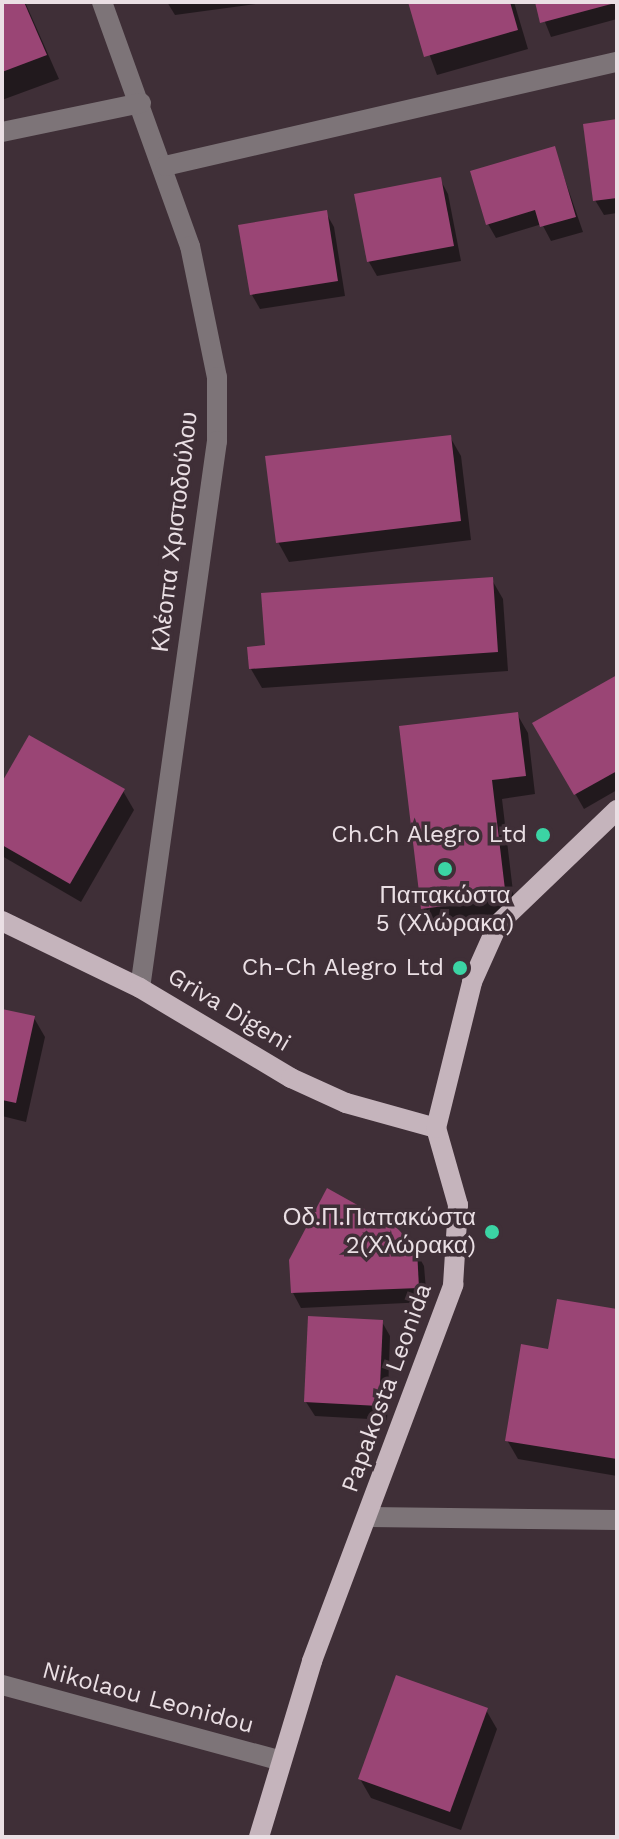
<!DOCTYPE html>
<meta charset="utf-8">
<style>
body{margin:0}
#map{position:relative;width:619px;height:1839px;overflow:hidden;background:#3f2f37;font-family:"Work Sans",sans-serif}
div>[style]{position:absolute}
.shadow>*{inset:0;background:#0007}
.building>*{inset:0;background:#9a4575}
.minor>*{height:20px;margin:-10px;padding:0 10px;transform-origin:10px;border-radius:10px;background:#7d7478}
.major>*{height:20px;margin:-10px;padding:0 10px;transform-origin:10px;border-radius:10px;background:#c5b4bc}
.dots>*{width:22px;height:22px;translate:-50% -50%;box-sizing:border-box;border:4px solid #3f2f37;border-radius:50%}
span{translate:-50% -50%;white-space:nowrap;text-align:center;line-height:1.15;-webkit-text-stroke:7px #3f2f37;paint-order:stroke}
.street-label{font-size:24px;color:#eadfe4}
.poi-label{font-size:24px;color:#eadfe4}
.right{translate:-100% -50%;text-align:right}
.frame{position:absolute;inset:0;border:4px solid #eadfe4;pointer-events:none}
</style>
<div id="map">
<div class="shadow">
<i style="clip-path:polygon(2px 2px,25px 2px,59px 79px,2px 100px)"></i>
<i style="clip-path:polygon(167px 2px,270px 2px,175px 15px)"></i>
<i style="clip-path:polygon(410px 2px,514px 2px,528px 49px,437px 75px)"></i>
<i style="clip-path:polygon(537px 2px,617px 2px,617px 19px,551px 37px)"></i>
<i style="clip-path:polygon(617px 121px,617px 213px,604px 215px,595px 200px)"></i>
<i style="clip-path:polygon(554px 148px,583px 232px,551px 241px,542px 224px,496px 238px,488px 224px)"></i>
<i style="clip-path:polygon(440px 179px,448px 194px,461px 261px,377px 276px,369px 262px,356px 195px)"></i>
<i style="clip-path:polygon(326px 213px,334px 227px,345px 296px,260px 309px,252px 295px)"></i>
<i style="clip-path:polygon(450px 437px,461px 456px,471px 540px,289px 562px,278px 542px)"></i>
<i style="clip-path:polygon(492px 580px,503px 599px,508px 671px,262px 688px,251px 669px,267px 647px)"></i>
<i style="clip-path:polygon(617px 681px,617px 790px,584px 809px,535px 723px)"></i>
<i style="clip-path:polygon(517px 714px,528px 733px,535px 794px,502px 799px,516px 917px,434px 928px,423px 908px)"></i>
<i style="clip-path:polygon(2px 786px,123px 791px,134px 810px,81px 902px,2px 856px)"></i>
<i style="clip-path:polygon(2px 1011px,34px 1018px,45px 1037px,26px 1122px,2px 1116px)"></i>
<i style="clip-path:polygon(415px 1250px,424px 1266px,427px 1302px,301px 1308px,293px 1293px)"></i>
<i style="clip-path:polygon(617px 1311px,617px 1476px,518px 1459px,507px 1440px,550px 1351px)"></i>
<i style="clip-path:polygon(382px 1322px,390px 1336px,387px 1420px,315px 1416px,306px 1402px)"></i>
<i style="clip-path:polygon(486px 1710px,497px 1729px,461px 1830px,371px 1798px,360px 1779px)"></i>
</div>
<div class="building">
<i style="clip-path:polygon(2px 2px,24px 2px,47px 55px,2px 72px)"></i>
<i style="clip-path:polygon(408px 2px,510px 2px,518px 30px,424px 57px)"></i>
<i style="clip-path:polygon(535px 2px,615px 2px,615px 3px,540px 23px)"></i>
<i style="clip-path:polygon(617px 119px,617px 198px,593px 201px,583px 124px)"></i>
<i style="clip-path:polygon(555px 146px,576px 217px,540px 227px,535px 210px,486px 225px,470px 171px)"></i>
<i style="clip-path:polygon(441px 177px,454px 246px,367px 262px,354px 194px)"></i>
<i style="clip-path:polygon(327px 210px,338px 281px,250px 295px,238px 225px)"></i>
<i style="clip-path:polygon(451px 435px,461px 521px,276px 543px,265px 456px)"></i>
<i style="clip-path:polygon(493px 577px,498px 652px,249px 669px,247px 647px,265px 645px,261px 593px)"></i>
<i style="clip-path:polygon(617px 675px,617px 771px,574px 795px,532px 723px)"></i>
<i style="clip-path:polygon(518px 712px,526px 776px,492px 780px,506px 898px,421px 909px,399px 726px)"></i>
<i style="clip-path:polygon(29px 735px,125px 789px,70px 884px,2px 845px,2px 782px)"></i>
<i style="clip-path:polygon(2px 1009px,35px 1016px,16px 1103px,2px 1100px)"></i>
<i style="clip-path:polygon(327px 1188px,395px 1226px,417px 1249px,419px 1288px,291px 1293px,289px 1260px)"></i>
<i style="clip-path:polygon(557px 1299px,617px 1309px,617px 1459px,505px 1441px,521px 1344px,548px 1349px)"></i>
<i style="clip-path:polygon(308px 1316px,383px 1320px,379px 1406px,304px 1402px)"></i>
<i style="clip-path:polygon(396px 1675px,488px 1708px,450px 1812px,358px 1779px)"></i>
</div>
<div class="minor">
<i style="left:102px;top:2px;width:259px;rotate:70.2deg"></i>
<i style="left:190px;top:246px;width:134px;rotate:78.4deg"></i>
<i style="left:217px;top:377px;width:64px;rotate:90deg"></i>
<i style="left:217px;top:441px;width:552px;rotate:98.01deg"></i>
<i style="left:2px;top:132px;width:142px;rotate:-11.8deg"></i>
<i style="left:165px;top:166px;width:464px;rotate:-13deg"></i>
<i style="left:369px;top:1517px;width:248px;rotate:0.7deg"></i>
<i style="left:2px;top:1685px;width:289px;rotate:15.2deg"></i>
</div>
<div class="major">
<i style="left:2px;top:921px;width:153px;rotate:25.9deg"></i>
<i style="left:140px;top:988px;width:176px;rotate:30.8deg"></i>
<i style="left:291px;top:1078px;width:60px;rotate:24.4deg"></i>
<i style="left:346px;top:1103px;width:93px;rotate:15.5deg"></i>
<i style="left:259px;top:1837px;width:184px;rotate:-73.2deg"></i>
<i style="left:312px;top:1661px;width:402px;rotate:-69.4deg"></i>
<i style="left:453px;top:1285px;width:80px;rotate:-86.4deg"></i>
<i style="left:458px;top:1205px;width:80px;rotate:-105.9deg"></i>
<i style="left:436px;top:1128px;width:150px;rotate:-76.1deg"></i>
<i style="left:472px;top:982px;width:64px;rotate:-65.9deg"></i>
<i style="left:498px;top:924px;width:165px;rotate:-43.8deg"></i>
</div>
<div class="dots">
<i style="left:543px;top:835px;background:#3bd4a4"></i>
<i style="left:445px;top:869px;background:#3bd4a4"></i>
<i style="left:460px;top:968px;background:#3bd4a4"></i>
<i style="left:492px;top:1232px;background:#3bd4a4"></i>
</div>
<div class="street-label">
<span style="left:175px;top:532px;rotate:-83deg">Κλέοπα Χριστοδούλου</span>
<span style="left:229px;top:1010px;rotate:31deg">Griva Digeni</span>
<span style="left:387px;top:1388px;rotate:-70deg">Papakosta Leonida</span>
<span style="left:148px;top:1698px;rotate:15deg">Nikolaou Leonidou</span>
</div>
<div class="poi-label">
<span class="right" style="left:527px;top:835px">Ch.Ch Alegro Ltd</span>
<span style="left:445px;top:910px">Παπακώστα<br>5 (Χλώρακα)</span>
<span class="right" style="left:444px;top:968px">Ch-Ch Alegro Ltd</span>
<span class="right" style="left:476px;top:1232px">Οδ.Π.Παπακώστα<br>2(Χλώρακα)</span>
</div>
<div class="frame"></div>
</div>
